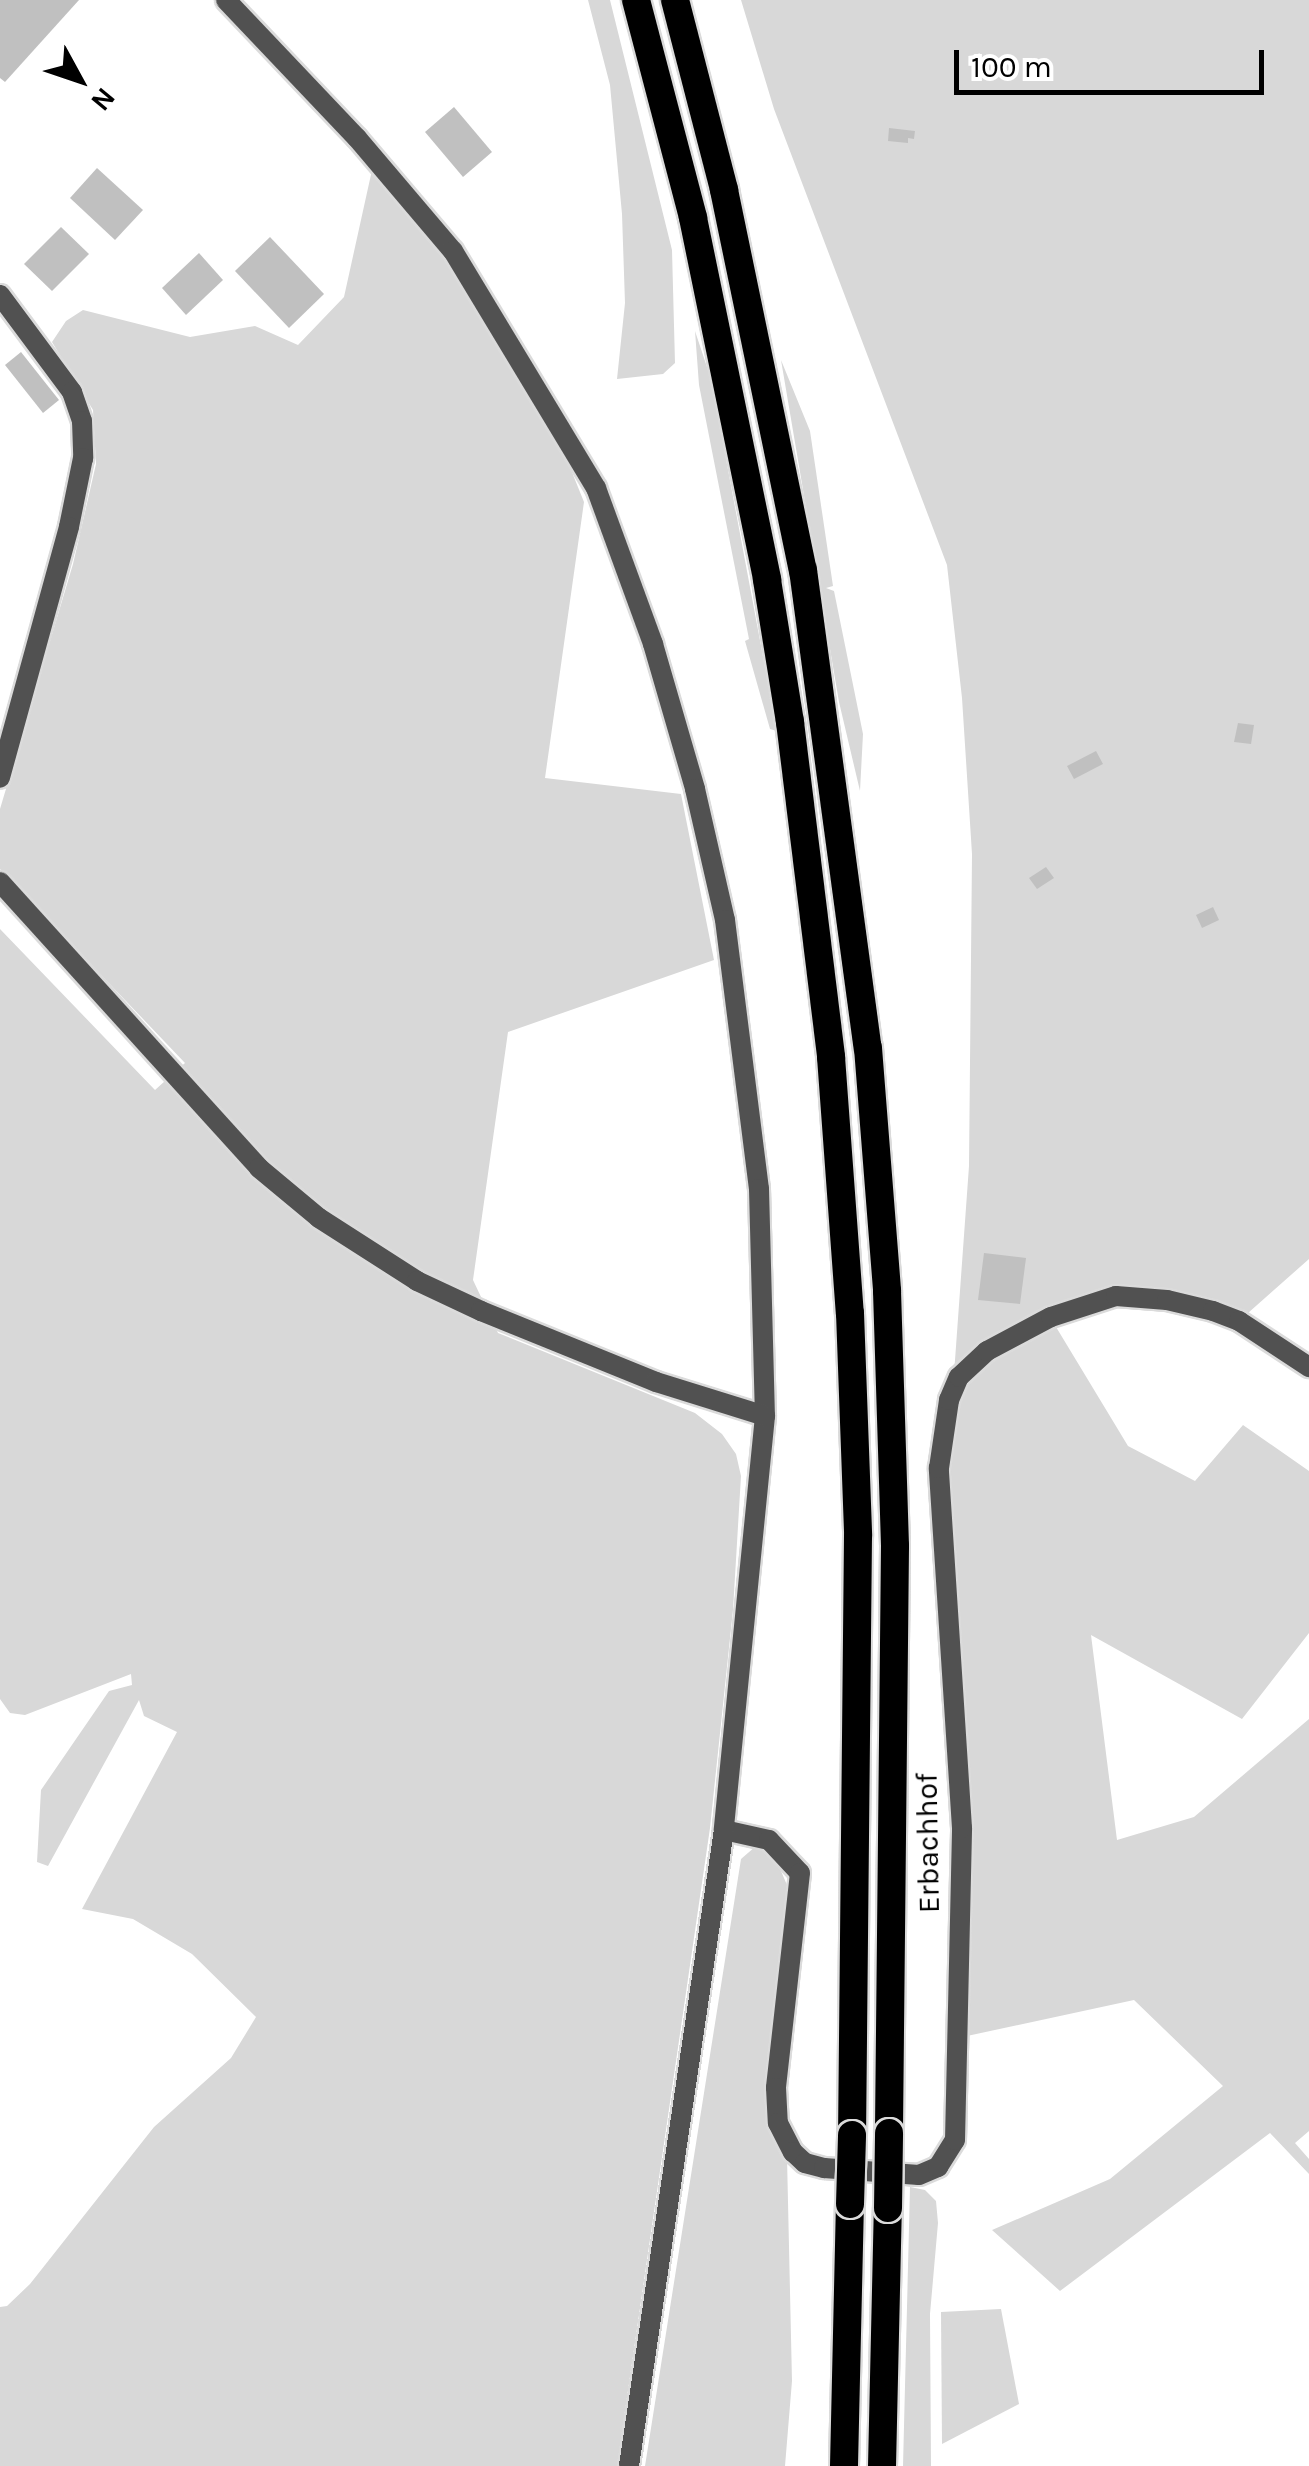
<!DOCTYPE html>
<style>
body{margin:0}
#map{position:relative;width:1309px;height:2466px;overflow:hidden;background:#fff;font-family:Karla,sans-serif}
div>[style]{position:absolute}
.green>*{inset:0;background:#d8d8d8}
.building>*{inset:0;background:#c0c0c0}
.roads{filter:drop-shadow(2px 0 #dbdbdb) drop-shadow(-2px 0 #dbdbdb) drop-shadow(0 2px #dbdbdb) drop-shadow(0 -2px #dbdbdb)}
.minor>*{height:20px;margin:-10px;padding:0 10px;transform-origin:10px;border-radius:10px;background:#515151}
.tertiary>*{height:20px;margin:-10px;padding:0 10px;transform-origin:10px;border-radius:10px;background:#515151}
.trunk>*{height:28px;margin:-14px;padding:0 14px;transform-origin:14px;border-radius:14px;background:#000}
.bridges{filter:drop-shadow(2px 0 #dbdbdb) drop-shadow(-2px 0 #dbdbdb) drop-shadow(0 2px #dbdbdb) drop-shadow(0 -2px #dbdbdb)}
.trunk-bridge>*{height:28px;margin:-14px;padding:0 14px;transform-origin:14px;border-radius:14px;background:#000}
span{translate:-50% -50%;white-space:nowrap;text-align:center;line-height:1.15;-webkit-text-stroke:10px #fff;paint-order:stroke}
.street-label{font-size:30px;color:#000}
.north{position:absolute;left:30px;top:30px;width:100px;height:100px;-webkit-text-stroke:8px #fff;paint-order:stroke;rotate:130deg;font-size:28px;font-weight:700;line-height:40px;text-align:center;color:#000}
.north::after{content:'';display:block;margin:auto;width:35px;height:45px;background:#000;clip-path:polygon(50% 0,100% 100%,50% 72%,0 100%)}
.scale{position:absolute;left:954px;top:50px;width:310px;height:45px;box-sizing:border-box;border:5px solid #000;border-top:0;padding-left:12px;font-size:30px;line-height:35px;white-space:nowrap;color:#000;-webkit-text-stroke:8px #fff;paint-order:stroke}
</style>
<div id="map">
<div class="green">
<i style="clip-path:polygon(588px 0,610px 0,672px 250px,675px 363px,663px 374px,617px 379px,625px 303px,622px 214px,610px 85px)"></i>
<i style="clip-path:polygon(741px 0,1309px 0,1309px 1259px,1239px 1321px,1147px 1297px,1050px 1317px,1128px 1446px,1195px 1481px,1243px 1425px,1309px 1471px,1309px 1633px,1242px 1719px,1091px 1635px,1117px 1840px,1194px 1817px,1309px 1719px,1309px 2131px,1295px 2143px,1309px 2159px,1309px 2174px,1270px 2133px,1060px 2291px,992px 2230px,1110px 2179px,1223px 2086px,1134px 2000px,967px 2036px,947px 1471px,969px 1166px,972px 854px,962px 698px,947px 565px,774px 109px)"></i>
<i style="clip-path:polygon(372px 170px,454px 264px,563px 450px,584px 502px,545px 778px,681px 794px,714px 960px,508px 1032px,473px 1280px,498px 1333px,695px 1413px,722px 1434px,736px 1454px,741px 1476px,733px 1610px,710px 1828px,617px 2466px,0 2466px,0 2307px,7px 2306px,30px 2284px,154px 2127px,231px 2058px,256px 2017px,192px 1954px,133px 1919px,82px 1909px,177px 1732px,144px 1716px,139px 1700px,48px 1866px,37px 1862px,41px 1790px,109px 1691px,132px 1685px,131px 1674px,25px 1715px,10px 1713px,0 1699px,0 929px,155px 1090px,185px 1063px,0 869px,0 809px,73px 564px,96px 464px,93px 410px,52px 342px,66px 321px,83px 310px,190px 337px,255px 326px,298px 345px,344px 297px)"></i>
<i style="clip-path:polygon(695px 331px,711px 379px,777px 731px,770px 729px,745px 641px,749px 639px,699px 385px)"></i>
<i style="clip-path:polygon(781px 360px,810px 431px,833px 586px,826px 588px,834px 591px,863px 734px,860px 791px,839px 702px)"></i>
<i style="clip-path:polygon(756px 1846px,772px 1850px,787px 1885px,768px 2101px,787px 2157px,792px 2381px,785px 2466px,645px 2466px,741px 1859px)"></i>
<i style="clip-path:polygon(910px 2187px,925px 2190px,936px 2201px,938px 2223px,930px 2314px,931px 2466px,903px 2466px)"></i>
<i style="clip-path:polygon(1001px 2309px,1019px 2404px,942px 2444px,941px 2312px)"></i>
</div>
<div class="building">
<i style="clip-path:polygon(0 0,79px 0,5px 82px,0 78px)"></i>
<i style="clip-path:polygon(454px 107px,492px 152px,463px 177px,425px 132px)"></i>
<i style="clip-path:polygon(889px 128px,915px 131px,914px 139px,908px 138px,908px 143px,888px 141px)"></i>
<i style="clip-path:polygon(97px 168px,143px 210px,115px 240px,70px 198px)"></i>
<i style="clip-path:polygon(61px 227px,89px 254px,52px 291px,24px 264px)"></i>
<i style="clip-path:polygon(270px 237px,324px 294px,289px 328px,235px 271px)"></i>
<i style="clip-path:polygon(199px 253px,223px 280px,186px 315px,162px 288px)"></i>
<i style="clip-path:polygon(21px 352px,59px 400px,43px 413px,5px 365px)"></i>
<i style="clip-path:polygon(1238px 723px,1254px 725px,1251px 744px,1234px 742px)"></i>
<i style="clip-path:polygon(1096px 751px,1103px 764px,1074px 779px,1067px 766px)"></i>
<i style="clip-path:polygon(1046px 867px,1054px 878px,1037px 889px,1029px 878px)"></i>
<i style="clip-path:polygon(1213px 907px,1219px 920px,1202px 928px,1196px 915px)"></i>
<i style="clip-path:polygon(984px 1253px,1026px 1258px,1020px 1304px,978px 1300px)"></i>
</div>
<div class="roads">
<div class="minor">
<i style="left:0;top:295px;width:121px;rotate:53.4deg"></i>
<i style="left:72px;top:392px;width:31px;rotate:71deg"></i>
<i style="left:82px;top:421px;width:37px;rotate:88deg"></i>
<i style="left:83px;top:458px;width:70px;rotate:101.5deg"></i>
<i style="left:69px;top:527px;width:260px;rotate:105.4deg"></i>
<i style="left:724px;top:1830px;width:46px;rotate:12.5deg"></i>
<i style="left:769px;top:1840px;width:45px;rotate:46.8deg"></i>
<i style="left:800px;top:1873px;width:216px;rotate:96.4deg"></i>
<i style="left:776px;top:2088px;width:35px;rotate:87deg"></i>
<i style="left:778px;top:2123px;width:33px;rotate:63deg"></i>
<i style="left:793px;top:2152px;width:16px;rotate:43deg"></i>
<i style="left:805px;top:2163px;width:20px;rotate:15deg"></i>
<i style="left:824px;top:2168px;width:95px;rotate:4.2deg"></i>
<i style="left:919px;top:2175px;width:21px;rotate:-23deg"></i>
<i style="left:938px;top:2167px;width:32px;rotate:-58deg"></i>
<i style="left:955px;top:2140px;width:312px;rotate:-88.7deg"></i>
<i style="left:962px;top:1828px;width:361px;rotate:-93.7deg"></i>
<i style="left:939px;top:1468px;width:69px;rotate:-81.6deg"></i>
<i style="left:949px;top:1400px;width:25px;rotate:-67deg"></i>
<i style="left:959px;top:1377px;width:38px;rotate:-43deg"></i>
<i style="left:987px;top:1351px;width:72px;rotate:-28deg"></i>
<i style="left:1051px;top:1317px;width:68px;rotate:-17.9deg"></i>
<i style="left:1116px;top:1296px;width:51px;rotate:4.5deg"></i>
<i style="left:1167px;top:1300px;width:47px;rotate:13.4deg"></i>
<i style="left:1213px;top:1311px;width:28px;rotate:21deg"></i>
<i style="left:1239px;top:1321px;width:84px;rotate:33.3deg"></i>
</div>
<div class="tertiary">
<i style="left:226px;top:0;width:190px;rotate:46.5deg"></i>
<i style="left:357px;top:138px;width:148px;rotate:49.7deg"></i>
<i style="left:453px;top:251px;width:277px;rotate:58.9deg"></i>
<i style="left:596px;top:488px;width:166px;rotate:69.9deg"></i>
<i style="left:653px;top:644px;width:151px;rotate:73.8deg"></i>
<i style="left:695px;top:789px;width:134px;rotate:77.1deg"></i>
<i style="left:725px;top:920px;width:271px;rotate:82.8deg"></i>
<i style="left:759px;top:1189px;width:227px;rotate:88.5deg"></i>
<i style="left:765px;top:1416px;width:416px;rotate:95.7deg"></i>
<i style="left:724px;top:1830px;width:643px;rotate:98.5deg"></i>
<i style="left:0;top:882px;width:386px;rotate:47.8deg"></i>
<i style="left:259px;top:1168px;width:78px;rotate:39.8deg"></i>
<i style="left:319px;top:1218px;width:117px;rotate:32.7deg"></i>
<i style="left:417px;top:1281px;width:71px;rotate:25.1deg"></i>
<i style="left:481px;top:1311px;width:189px;rotate:22.1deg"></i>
<i style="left:656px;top:1382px;width:114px;rotate:17.3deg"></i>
</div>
<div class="trunk">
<i style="left:636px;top:0;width:225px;rotate:75.3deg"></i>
<i style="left:693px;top:218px;width:369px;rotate:78.4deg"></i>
<i style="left:767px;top:580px;width:144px;rotate:80.8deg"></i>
<i style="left:790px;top:722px;width:337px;rotate:83deg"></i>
<i style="left:831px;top:1057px;width:257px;rotate:85.8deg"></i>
<i style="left:850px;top:1313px;width:223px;rotate:87.9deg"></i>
<i style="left:858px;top:1536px;width:599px;rotate:90.57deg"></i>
<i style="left:675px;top:0;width:196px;rotate:75.5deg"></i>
<i style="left:724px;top:190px;width:388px;rotate:78.3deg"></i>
<i style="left:803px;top:570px;width:482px;rotate:82.3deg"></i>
<i style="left:868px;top:1048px;width:244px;rotate:85.5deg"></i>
<i style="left:887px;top:1291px;width:255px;rotate:88.2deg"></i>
<i style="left:895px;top:1546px;width:587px;rotate:90.59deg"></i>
<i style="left:844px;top:2466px;width:262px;rotate:-88.7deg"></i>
<i style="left:882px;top:2466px;width:258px;rotate:-88.7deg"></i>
</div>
</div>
<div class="bridges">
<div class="trunk-bridge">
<i style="left:850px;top:2204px;width:69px;rotate:-88.3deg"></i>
<i style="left:888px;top:2208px;width:75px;rotate:-89.2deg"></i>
</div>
</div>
<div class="street-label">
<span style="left:928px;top:1843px;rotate:-91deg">Erbachhof</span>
</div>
<div class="north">N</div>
<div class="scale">100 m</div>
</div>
